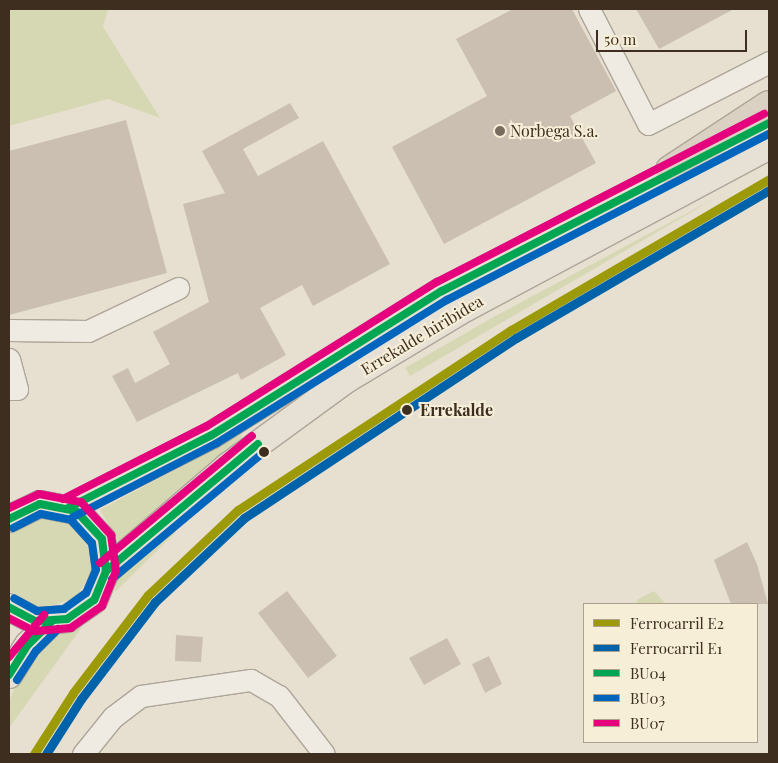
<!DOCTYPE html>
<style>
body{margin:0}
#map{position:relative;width:778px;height:763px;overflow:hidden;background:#e7e0d1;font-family:"Playfair Display",serif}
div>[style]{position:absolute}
.green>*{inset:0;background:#d6d7b3}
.building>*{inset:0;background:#cbbfb2}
.roads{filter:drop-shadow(1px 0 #ada599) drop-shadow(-1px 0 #ada599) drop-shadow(0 1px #ada599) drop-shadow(0 -1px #ada599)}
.minor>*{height:21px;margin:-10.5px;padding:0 10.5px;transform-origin:10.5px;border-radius:10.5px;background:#efebe3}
.major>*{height:26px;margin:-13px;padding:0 13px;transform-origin:13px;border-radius:13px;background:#e6e1d4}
.highway>*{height:28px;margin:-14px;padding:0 14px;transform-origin:14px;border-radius:14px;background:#dad1c2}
.bus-1>*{height:8px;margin:-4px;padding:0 4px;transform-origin:4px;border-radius:4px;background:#00a651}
.bus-2>*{height:8px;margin:-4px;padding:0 4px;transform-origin:4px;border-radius:4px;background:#0065bd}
.bus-3>*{height:8px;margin:-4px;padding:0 4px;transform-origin:4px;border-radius:4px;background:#e5007d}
.rail-1>*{height:9px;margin:-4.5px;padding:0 4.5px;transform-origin:4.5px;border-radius:4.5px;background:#9c9a08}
.rail-2>*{height:9px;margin:-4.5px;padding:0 4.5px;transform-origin:4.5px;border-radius:4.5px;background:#0063a9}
.dots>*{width:14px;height:14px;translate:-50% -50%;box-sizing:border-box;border:2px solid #f7eed8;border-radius:50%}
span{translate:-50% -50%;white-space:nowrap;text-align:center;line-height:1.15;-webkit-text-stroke:4px #f7eed8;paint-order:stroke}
.poi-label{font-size:16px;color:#3d2e20}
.left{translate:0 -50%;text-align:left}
.street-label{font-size:16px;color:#3d2e20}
.stop-label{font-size:16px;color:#3d2e20;font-weight:700}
.frame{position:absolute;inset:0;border:10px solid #3d2e20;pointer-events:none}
.legend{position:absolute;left:583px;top:603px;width:175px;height:140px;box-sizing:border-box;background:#f7eed8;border:1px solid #ada18e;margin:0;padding:6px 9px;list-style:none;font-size:15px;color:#3d2e20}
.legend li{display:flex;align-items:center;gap:10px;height:25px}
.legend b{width:25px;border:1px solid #ada18e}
.scale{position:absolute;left:596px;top:30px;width:151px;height:22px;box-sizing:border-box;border:2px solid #3d2e20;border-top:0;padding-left:6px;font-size:15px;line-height:18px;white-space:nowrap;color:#3d2e20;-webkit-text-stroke:4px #f7eed8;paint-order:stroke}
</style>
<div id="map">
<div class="green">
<i style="clip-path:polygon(9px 9px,108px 9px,103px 27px,160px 118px,108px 99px,9px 126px)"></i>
<i style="clip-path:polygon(719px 196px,410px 376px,405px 368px,490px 319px)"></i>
<i style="clip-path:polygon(242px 434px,238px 449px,119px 542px,100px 510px)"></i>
<i style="clip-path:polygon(41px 515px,69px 521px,89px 543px,92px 557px,92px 572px,77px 596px,48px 608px,32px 607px,9px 590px,9px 533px)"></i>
<i style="clip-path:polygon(176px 532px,115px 592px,117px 578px,165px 533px)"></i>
<i style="clip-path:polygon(654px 591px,666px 604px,637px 604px,637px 600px)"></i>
<i style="clip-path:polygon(82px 627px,9px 728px,9px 702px,18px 679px,45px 638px)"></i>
</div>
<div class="building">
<i style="clip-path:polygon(513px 9px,572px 9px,616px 91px,570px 116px,596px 163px,444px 244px,392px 147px,487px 96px,456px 39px)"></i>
<i style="clip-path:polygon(636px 9px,734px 9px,659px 49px)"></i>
<i style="clip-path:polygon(290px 103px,299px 118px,243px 149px,258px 176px,323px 141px,390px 264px,313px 306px,302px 285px,260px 308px,286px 355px,241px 380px,238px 373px,137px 422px,112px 376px,128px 368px,135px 383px,170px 364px,153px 332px,209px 302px,183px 204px,225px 193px,202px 151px)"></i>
<i style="clip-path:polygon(126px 120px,167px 273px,9px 315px,9px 151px)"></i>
<i style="clip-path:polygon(747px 542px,757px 564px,768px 604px,731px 604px,714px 560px)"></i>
<i style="clip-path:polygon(287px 591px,337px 656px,308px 678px,258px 613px)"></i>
<i style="clip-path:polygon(176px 635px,203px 637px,201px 662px,175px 661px)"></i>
<i style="clip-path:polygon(447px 638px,461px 664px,424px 685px,409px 658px)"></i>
<i style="clip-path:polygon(489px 656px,502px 684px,485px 693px,472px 664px)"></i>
</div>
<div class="roads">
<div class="minor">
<i style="left:589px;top:9px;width:129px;rotate:62.8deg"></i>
<i style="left:648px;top:124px;width:136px;rotate:-27.1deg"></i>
<i style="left:9px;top:330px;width:79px;rotate:0.7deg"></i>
<i style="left:88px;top:331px;width:100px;rotate:-25.5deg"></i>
<i style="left:9px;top:359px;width:31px;rotate:75deg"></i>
<i style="left:17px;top:389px;width:8px;rotate:180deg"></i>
<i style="left:83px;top:754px;width:48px;rotate:-51deg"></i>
<i style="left:113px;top:717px;width:35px;rotate:-37deg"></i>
<i style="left:141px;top:696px;width:111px;rotate:-8.3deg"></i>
<i style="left:251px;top:680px;width:32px;rotate:30deg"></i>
<i style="left:279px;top:696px;width:73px;rotate:52.2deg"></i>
</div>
<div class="major">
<i style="left:68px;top:508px;width:161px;rotate:-26.9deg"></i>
<i style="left:212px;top:435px;width:271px;rotate:-32.1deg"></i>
<i style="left:442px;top:291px;width:368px;rotate:-27.2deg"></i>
<i style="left:9px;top:519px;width:34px;rotate:-26deg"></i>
<i style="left:40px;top:504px;width:37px;rotate:11deg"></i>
<i style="left:76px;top:511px;width:38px;rotate:47deg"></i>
<i style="left:102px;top:539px;width:32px;rotate:83deg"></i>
<i style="left:106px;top:571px;width:31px;rotate:112deg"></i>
<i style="left:94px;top:600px;width:33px;rotate:145deg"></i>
<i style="left:67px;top:619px;width:32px;rotate:176deg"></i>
<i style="left:35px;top:621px;width:30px;rotate:-152deg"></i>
<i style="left:106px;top:571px;width:161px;rotate:-40.7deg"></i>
<i style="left:228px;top:466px;width:146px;rotate:-36.1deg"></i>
<i style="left:346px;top:380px;width:140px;rotate:-31deg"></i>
<i style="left:466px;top:308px;width:344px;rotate:-28.1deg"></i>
<i style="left:9px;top:675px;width:36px;rotate:-58deg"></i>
<i style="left:28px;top:645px;width:33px;rotate:-45deg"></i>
</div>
<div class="highway">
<i style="left:670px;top:170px;width:118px;rotate:-33.3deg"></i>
</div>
</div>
<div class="bus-1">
<i style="left:68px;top:508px;width:161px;rotate:-26.9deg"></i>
<i style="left:212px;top:435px;width:271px;rotate:-32.1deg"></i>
<i style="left:442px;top:291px;width:368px;rotate:-27.2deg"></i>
<i style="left:9px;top:519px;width:34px;rotate:-26deg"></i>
<i style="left:40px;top:504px;width:37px;rotate:11deg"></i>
<i style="left:76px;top:511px;width:38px;rotate:47deg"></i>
<i style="left:102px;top:539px;width:32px;rotate:83deg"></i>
<i style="left:106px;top:571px;width:31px;rotate:112deg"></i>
<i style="left:94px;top:600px;width:33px;rotate:145deg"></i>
<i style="left:67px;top:619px;width:32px;rotate:176deg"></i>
<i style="left:35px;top:621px;width:30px;rotate:-152deg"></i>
<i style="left:106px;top:571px;width:198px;rotate:-39.9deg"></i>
<i style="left:9px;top:675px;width:36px;rotate:-58deg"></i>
<i style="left:28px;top:645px;width:33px;rotate:-45deg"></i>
</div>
<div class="bus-2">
<i style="left:73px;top:517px;width:162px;rotate:-27.2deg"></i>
<i style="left:217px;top:443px;width:271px;rotate:-31.9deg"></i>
<i style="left:447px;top:300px;width:362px;rotate:-27.3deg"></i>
<i style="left:13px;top:528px;width:31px;rotate:-27deg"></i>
<i style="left:41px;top:514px;width:31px;rotate:11deg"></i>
<i style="left:71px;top:520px;width:31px;rotate:48deg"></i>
<i style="left:92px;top:543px;width:27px;rotate:82deg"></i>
<i style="left:96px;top:570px;width:25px;rotate:113deg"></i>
<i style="left:86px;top:593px;width:27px;rotate:144deg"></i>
<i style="left:64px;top:609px;width:27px;rotate:176deg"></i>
<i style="left:37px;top:611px;width:26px;rotate:-151deg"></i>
<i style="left:112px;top:579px;width:198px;rotate:-39.9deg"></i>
<i style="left:17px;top:680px;width:35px;rotate:-57deg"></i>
<i style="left:36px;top:651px;width:31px;rotate:-45deg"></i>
</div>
<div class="bus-3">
<i style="left:63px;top:499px;width:161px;rotate:-26.9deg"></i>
<i style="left:207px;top:426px;width:271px;rotate:-32.1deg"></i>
<i style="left:437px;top:282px;width:368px;rotate:-27.2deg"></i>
<i style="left:9px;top:508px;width:33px;rotate:-25deg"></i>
<i style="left:39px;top:494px;width:43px;rotate:10.8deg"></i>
<i style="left:81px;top:502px;width:45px;rotate:47.7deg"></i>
<i style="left:111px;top:535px;width:36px;rotate:82deg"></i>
<i style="left:116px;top:571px;width:38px;rotate:112deg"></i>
<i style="left:102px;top:606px;width:38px;rotate:145deg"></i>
<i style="left:71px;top:628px;width:37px;rotate:175deg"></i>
<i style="left:34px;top:631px;width:28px;rotate:-153deg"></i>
<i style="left:100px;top:563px;width:198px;rotate:-39.9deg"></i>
<i style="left:9px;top:657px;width:55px;rotate:-50.2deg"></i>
</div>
<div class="rail-1">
<i style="left:34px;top:754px;width:72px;rotate:-57.4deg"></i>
<i style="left:73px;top:693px;width:123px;rotate:-52.6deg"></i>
<i style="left:148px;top:595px;width:124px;rotate:-43.4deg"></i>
<i style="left:238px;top:510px;width:327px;rotate:-33.4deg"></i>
<i style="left:511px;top:330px;width:299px;rotate:-30.3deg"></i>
</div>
<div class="rail-2">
<i style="left:46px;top:754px;width:65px;rotate:-57.5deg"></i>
<i style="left:81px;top:699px;width:122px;rotate:-52.7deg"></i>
<i style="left:155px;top:602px;width:122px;rotate:-43.3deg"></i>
<i style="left:244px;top:518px;width:326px;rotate:-33.5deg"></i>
<i style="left:516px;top:338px;width:293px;rotate:-30.3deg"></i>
</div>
<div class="dots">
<i style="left:500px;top:131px;background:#786c5e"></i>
<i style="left:407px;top:410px;background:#3d2e20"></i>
<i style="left:264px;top:452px;background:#3d2e20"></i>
</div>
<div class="poi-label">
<span class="left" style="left:510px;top:131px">Norbega S.a.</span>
</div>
<div class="street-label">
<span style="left:422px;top:335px;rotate:-31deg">Errekalde hiribidea</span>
</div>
<div class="stop-label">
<span class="left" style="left:420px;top:410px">Errekalde</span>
</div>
<div class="frame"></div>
<ul class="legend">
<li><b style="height:6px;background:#9c9a08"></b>Ferrocarril E2</li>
<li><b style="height:6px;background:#0063a9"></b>Ferrocarril E1</li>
<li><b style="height:6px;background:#00a651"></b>BU04</li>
<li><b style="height:6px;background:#0065bd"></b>BU03</li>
<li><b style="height:6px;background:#e5007d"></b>BU07</li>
</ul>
<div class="scale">50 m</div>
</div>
